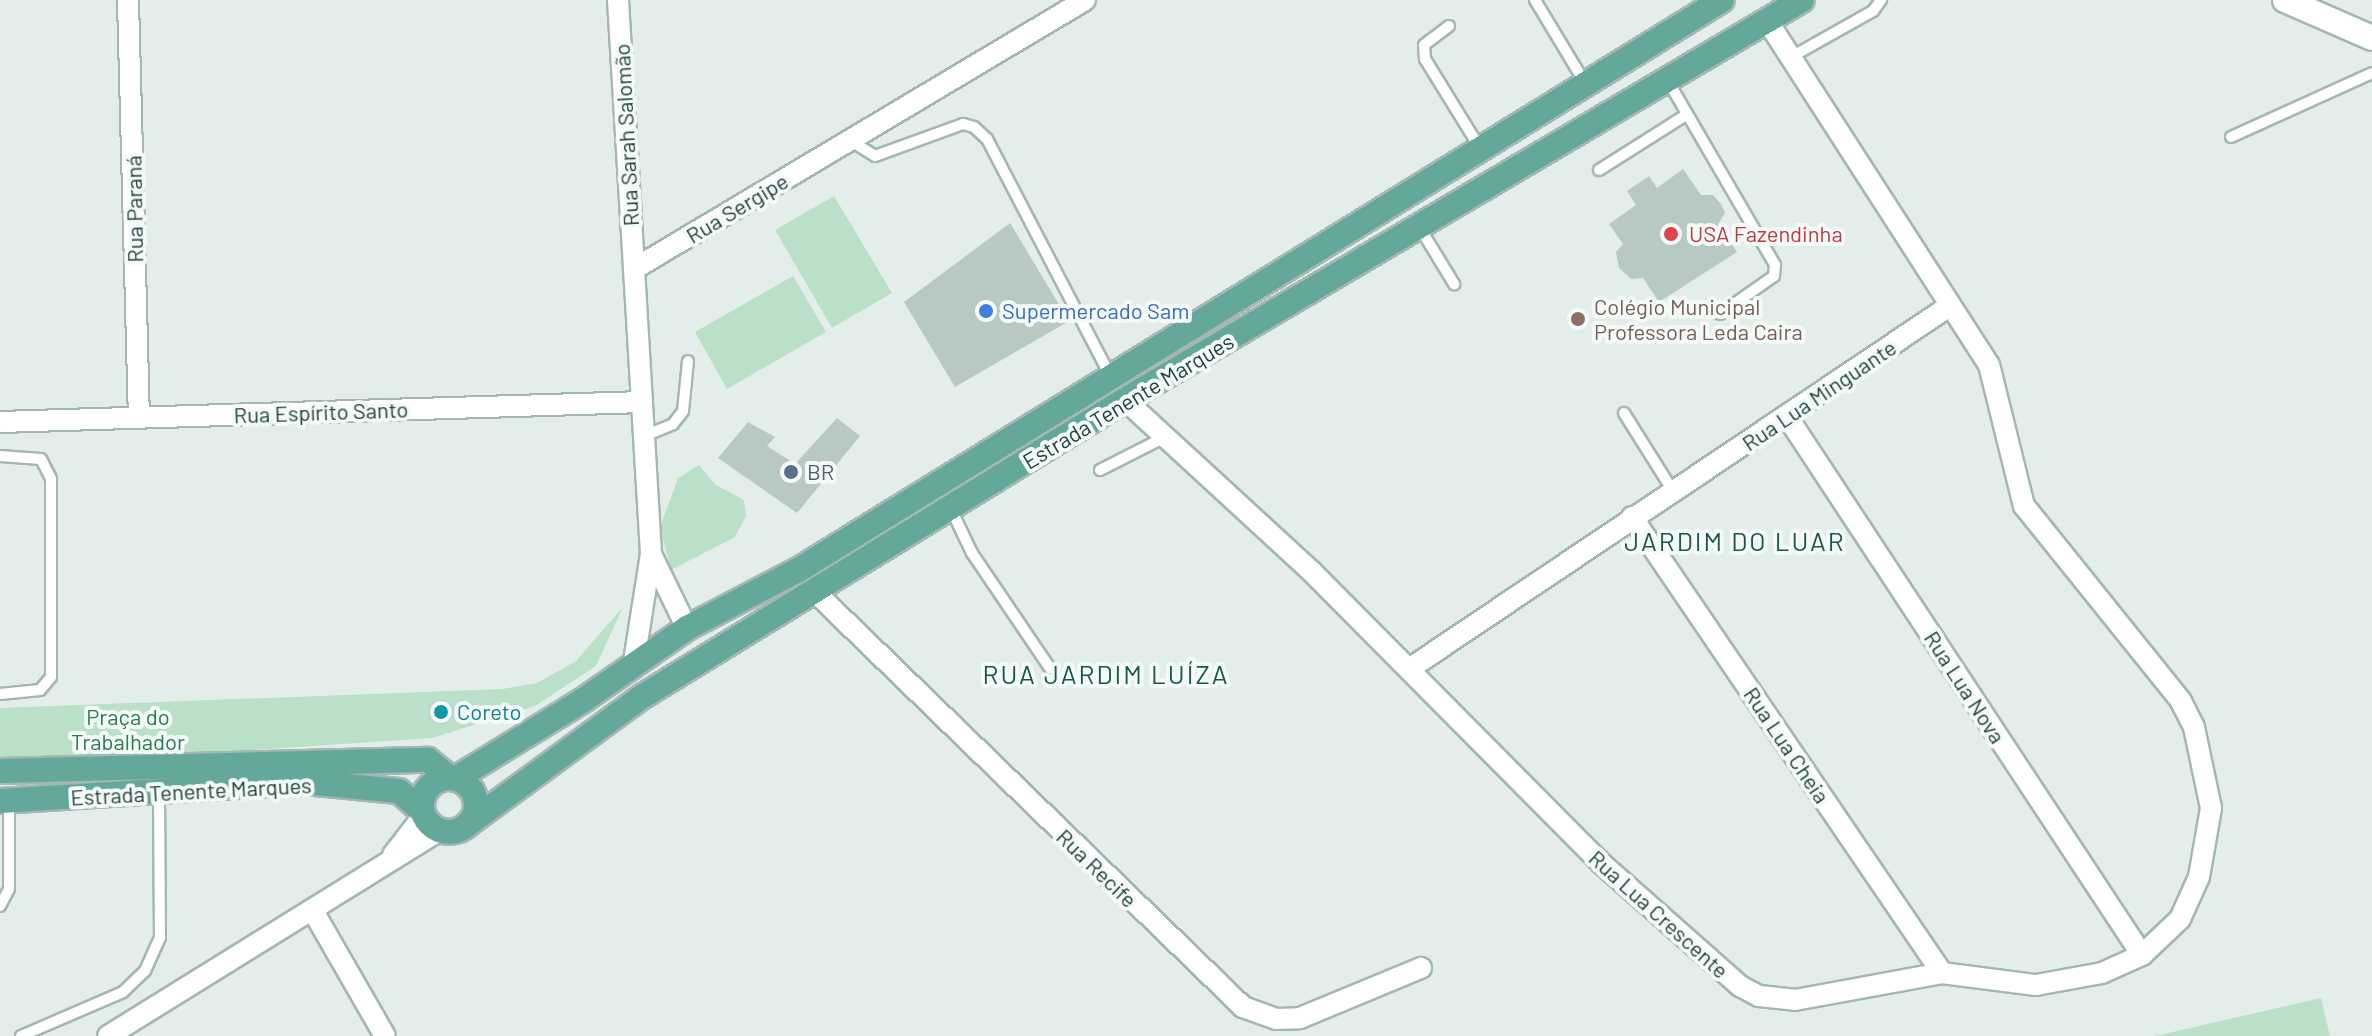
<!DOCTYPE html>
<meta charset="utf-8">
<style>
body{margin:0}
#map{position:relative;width:2372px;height:1036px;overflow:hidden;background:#e3eeea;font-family:Barlow,sans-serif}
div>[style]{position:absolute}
.green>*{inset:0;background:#bae1c8}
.building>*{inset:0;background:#b8c9c3}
.round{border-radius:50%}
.roads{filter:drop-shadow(2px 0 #a5b7b2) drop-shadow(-2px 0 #a5b7b2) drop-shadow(0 2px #a5b7b2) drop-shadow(0 -2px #a5b7b2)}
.service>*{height:10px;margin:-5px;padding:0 5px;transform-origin:5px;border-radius:5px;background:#fff}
.minor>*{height:20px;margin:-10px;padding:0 10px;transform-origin:10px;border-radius:10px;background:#fff}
.tertiary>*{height:24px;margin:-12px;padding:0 12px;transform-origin:12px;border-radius:12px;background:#fff}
.primary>*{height:24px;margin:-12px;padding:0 12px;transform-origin:12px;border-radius:12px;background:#64a79b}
.primary>.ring{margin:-12px;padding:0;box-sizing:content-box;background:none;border:24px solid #64a79b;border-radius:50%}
.dots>*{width:22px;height:22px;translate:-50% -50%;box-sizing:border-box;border:4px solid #f4faf8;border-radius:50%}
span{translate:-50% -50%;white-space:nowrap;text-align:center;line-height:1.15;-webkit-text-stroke:8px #f4faf8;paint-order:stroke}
.street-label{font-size:22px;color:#21413b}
.health-label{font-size:22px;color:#be3a42}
.left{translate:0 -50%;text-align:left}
.education-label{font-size:22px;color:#785e54}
.shop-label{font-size:22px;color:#366cbe}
.service-label{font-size:22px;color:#4e5e75}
.culture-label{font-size:22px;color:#0d838f}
.park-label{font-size:22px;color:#277c4f}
.quarter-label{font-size:26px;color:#1b554c;letter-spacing:2px}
</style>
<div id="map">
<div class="green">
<i style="clip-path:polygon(834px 196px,892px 293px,832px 328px,775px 230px)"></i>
<i style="clip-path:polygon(793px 276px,826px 332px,727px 389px,695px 332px)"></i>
<i style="clip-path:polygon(699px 465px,716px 485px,744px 500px,746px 516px,735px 537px,671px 570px,660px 527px,678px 478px)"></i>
<i style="clip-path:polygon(623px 607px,596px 666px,535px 706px,432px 738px,134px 758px,0 760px,0 708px,502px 689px,537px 683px,576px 661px)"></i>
<i style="clip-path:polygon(2321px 998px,2330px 1036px,2155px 1036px)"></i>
</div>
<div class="building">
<i style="clip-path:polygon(1683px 169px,1701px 195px,1713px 195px,1721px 204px,1725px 213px,1718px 224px,1737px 252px,1659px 302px,1643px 278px,1631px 279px,1619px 268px,1616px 252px,1623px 244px,1609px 224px,1636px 205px,1627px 191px,1649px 176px,1657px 188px)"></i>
<i style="clip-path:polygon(1010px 223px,1069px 321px,955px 387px,904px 302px)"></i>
<i style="clip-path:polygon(837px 418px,860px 436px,797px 513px,718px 458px,748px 422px,775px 437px,767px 446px,795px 464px)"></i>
<i class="round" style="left:429px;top:700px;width:24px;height:24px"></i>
</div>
<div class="roads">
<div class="service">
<i style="left:1535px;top:0;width:97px;rotate:58.9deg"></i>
<i style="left:1449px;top:26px;width:31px;rotate:143deg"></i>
<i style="left:1424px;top:45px;width:14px;rotate:86deg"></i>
<i style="left:1425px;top:59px;width:105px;rotate:58.3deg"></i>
<i style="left:1793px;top:56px;width:92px;rotate:-29.4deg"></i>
<i style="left:1873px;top:11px;width:14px;rotate:-54deg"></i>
<i style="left:1668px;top:81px;width:213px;rotate:59.8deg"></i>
<i style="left:1775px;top:265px;width:11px;rotate:95deg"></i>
<i style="left:1774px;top:276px;width:66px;rotate:144.9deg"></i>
<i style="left:2231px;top:137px;width:155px;rotate:-24.4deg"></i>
<i style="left:851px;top:141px;width:28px;rotate:32deg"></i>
<i style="left:875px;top:156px;width:94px;rotate:-20deg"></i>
<i style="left:963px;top:124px;width:11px;rotate:15deg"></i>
<i style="left:974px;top:127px;width:18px;rotate:43deg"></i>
<i style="left:987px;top:139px;width:266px;rotate:62.5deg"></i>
<i style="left:1599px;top:170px;width:103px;rotate:-32.3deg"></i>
<i style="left:1420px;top:228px;width:66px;rotate:58.7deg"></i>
<i style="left:1624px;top:413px;width:92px;rotate:57.9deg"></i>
<i style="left:644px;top:436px;width:31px;rotate:-22deg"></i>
<i style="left:673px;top:424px;width:16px;rotate:-52deg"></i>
<i style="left:683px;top:411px;width:50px;rotate:-84.3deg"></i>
<i style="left:0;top:456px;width:41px;rotate:4.2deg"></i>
<i style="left:41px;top:459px;width:22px;rotate:63deg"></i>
<i style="left:51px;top:479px;width:198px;rotate:90deg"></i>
<i style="left:51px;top:677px;width:17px;rotate:130deg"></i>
<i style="left:40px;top:690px;width:40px;rotate:174.3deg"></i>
<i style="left:1100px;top:470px;width:73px;rotate:-26.9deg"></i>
<i style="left:951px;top:509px;width:49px;rotate:64.5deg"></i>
<i style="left:972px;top:553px;width:139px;rotate:55.9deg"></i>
<i style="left:0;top:906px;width:19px;rotate:-62deg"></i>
<i style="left:9px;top:889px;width:88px;rotate:-90deg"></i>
<i style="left:21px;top:1036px;width:111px;rotate:-23.3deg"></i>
<i style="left:123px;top:992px;width:30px;rotate:-44deg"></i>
<i style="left:145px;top:971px;width:36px;rotate:-66deg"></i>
<i style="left:160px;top:938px;width:147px;rotate:-90.4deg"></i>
</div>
<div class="minor">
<i style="left:128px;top:0;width:417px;rotate:88.5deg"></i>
<i style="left:618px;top:0;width:555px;rotate:86.59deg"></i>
<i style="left:651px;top:554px;width:108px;rotate:99deg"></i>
<i style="left:634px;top:269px;width:525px;rotate:-30.81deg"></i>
<i style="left:1125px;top:400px;width:254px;rotate:42.6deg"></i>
<i style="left:1312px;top:572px;width:410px;rotate:45.2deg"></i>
<i style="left:1601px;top:863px;width:186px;rotate:41.5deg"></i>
<i style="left:1740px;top:986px;width:21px;rotate:28deg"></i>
<i style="left:1759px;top:996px;width:36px;rotate:6deg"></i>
<i style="left:1795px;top:1000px;width:149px;rotate:-10.4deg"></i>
<i style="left:1942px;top:973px;width:95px;rotate:7.3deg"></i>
<i style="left:2036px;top:985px;width:67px;rotate:-10.3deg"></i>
<i style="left:2102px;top:973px;width:44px;rotate:-24.2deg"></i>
<i style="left:2142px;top:955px;width:52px;rotate:-43.5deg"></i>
<i style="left:2180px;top:919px;width:46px;rotate:-65.7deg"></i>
<i style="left:2199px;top:877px;width:70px;rotate:-80.1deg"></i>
<i style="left:2211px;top:808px;width:83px;rotate:-101.9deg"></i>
<i style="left:2194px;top:727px;width:29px;rotate:-117deg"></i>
<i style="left:2181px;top:701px;width:250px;rotate:-128.8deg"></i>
<i style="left:2024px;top:506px;width:145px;rotate:-103.9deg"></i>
<i style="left:1989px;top:365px;width:408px;rotate:-122.8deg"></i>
<i style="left:1788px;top:418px;width:643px;rotate:56.61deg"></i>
<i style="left:0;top:422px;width:642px;rotate:-1.78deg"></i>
<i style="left:1632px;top:517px;width:551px;rotate:55.79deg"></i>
<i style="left:651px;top:554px;width:82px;rotate:64.1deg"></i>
<i style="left:816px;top:593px;width:595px;rotate:44.11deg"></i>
<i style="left:1243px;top:1007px;width:35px;rotate:20deg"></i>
<i style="left:1276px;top:1019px;width:24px;rotate:-2deg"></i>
<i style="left:1300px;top:1018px;width:131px;rotate:-22.5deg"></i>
<i style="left:1409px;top:669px;width:649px;rotate:-33.89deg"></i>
<i style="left:393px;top:855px;width:49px;rotate:-52.4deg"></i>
<i style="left:313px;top:911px;width:144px;rotate:60.1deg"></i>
<i style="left:108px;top:1036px;width:389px;rotate:-31.8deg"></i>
</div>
<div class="tertiary">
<i style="left:2285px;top:0;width:95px;rotate:23.6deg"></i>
</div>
<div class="primary">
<i style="left:0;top:771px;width:428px;rotate:-1.5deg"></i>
<i style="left:428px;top:760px;width:27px;rotate:39deg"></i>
<i class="ring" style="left:422px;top:778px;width:30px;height:30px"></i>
<i style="left:455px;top:779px;width:149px;rotate:-31.6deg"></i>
<i style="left:582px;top:701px;width:128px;rotate:-34.8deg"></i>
<i style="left:687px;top:628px;width:127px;rotate:-27.6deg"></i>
<i style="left:800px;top:569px;width:1083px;rotate:-31.68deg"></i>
<i style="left:0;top:801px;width:306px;rotate:-3.6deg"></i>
<i style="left:305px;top:782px;width:94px;rotate:5.5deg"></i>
<i style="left:399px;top:791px;width:30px;rotate:41deg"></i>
<i style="left:468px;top:824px;width:213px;rotate:-36.2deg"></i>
<i style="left:640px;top:698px;width:569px;rotate:-31.57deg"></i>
<i style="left:1125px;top:400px;width:786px;rotate:-30.58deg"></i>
</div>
</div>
<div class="dots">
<i style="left:1671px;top:234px;background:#e0444e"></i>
<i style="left:986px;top:311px;background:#3f7fe0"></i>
<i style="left:1578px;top:319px;background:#8d6e63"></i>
<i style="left:791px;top:472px;background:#5c6f8a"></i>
<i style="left:441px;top:712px;background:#0f9aa8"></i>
</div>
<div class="street-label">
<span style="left:626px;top:135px;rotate:-93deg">Rua Sarah Salomão</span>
<span style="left:737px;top:208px;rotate:-31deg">Rua Sergipe</span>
<span style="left:134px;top:209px;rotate:-91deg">Rua Paraná</span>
<span style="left:1819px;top:395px;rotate:-34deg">Rua Lua Minguante</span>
<span style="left:1128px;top:401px;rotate:-31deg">Estrada Tenente Marques</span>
<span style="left:321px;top:412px;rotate:-2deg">Rua Espírito Santo</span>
<span style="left:1965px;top:687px;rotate:57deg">Rua Lua Nova</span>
<span style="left:1787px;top:745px;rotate:56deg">Rua Lua Cheia</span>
<span style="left:191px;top:791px;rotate:-3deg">Estrada Tenente Marques</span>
<span style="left:1097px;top:868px;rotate:44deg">Rua Recife</span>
<span style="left:1659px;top:914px;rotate:42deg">Rua Lua Crescente</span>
</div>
<div class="health-label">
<span class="left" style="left:1689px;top:234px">USA Fazendinha</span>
</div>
<div class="education-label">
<span class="left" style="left:1594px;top:319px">Colégio Municipal<br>Professora Leda Caira</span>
</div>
<div class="shop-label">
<span class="left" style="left:1002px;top:311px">Supermercado Sam</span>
</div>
<div class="service-label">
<span class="left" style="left:807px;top:472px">BR</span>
</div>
<div class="culture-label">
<span class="left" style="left:457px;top:712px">Coreto</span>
</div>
<div class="park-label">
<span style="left:128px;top:729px">Praça do<br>Trabalhador</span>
</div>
<div class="quarter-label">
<span style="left:1735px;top:541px">JARDIM DO LUAR</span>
<span style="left:1106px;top:674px">RUA JARDIM LUÍZA</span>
</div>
</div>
